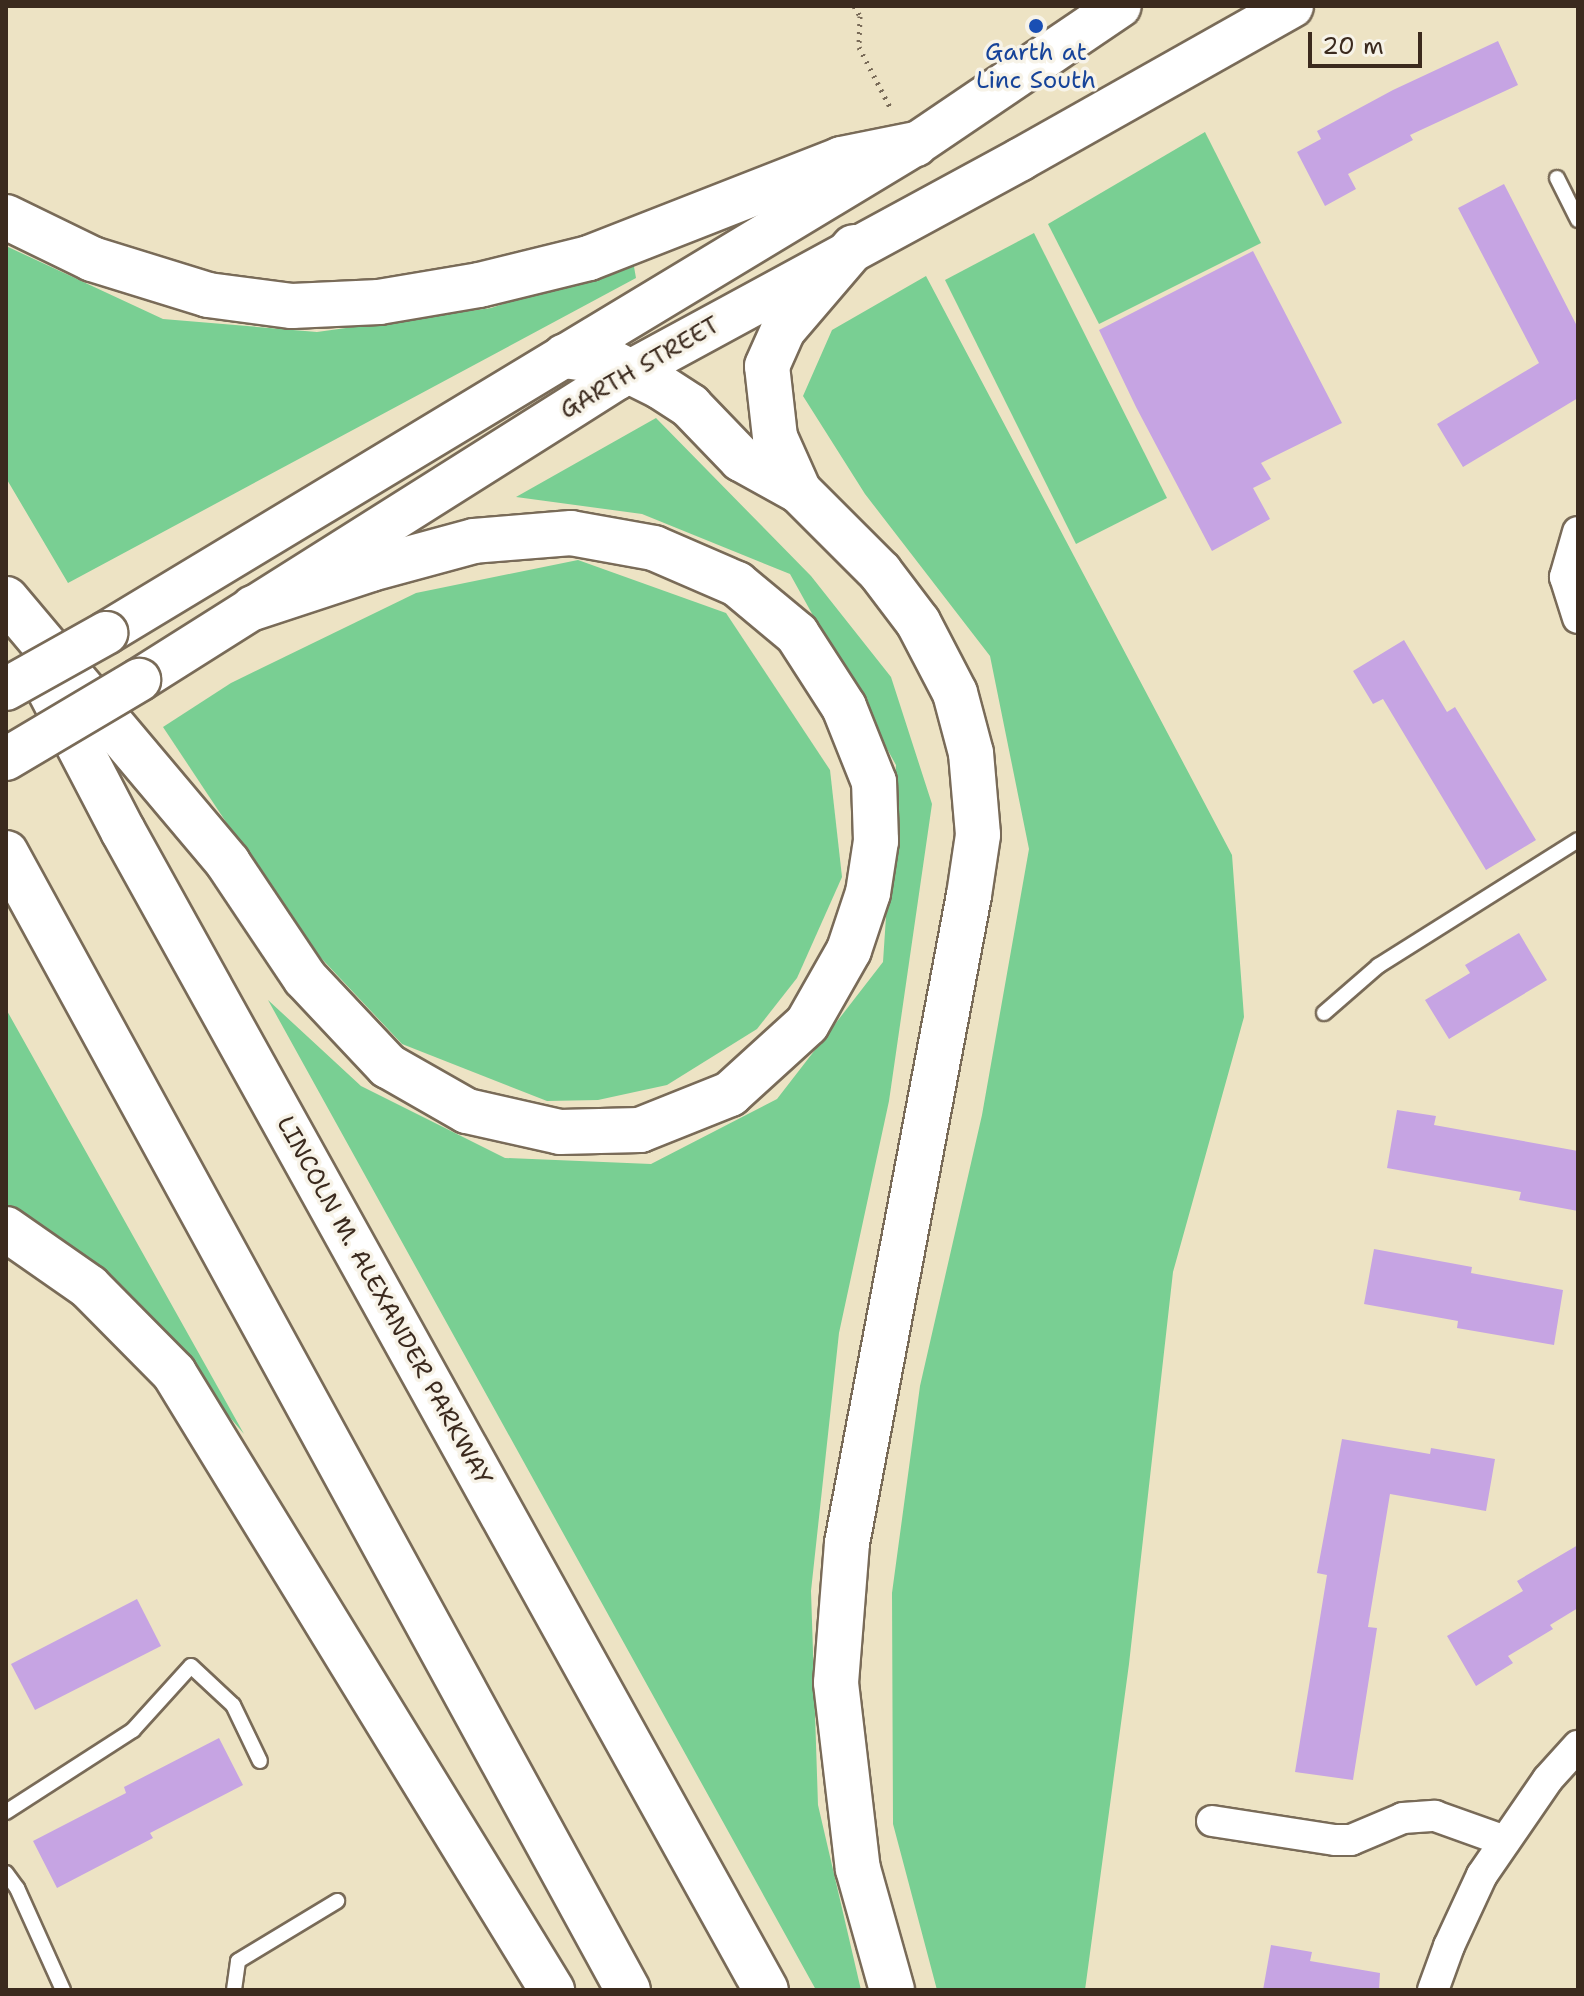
<!DOCTYPE html>
<style>
body{margin:0}
#map{position:relative;width:1584px;height:1996px;overflow:hidden;background:#ede3c4;font-family:"Shantell Sans",sans-serif}
div>[style]{position:absolute}
.green>*{inset:0;background:#79cf93}
.building>*{inset:0;background:#c6a4e3}
.path>*{height:5px;margin-top:-2.5px;transform-origin:0;background:repeating-linear-gradient(90deg,#796b58 0 2px,transparent 0 8px)}
.roads{filter:drop-shadow(2px 0 #796b58) drop-shadow(-2px 0 #796b58) drop-shadow(0 2px #796b58) drop-shadow(0 -2px #796b58)}
.lane>*{height:14px;margin:-7px;padding:0 7px;transform-origin:7px;border-radius:7px;background:#fff}
.street>*{height:30px;margin:-15px;padding:0 15px;transform-origin:15px;border-radius:15px;background:#fff}
.secondary>*{height:42px;margin:-21px;padding:0 21px;transform-origin:21px;border-radius:21px;background:#fff}
.highway>*{height:44px;margin:-22px;padding:0 22px;transform-origin:22px;border-radius:22px;background:#fff}
.bridges{filter:drop-shadow(2px 0 #796b58) drop-shadow(-2px 0 #796b58) drop-shadow(0 2px #796b58) drop-shadow(0 -2px #796b58)}
.secondary-bridge>*{height:42px;margin:-21px;padding:0 21px;transform-origin:21px;border-radius:21px;background:#fff}
.dots>*{width:22px;height:22px;translate:-50% -50%;box-sizing:border-box;border:4px solid #f7f3e8;border-radius:50%}
span{translate:-50% -50%;white-space:nowrap;text-align:center;line-height:1.15;-webkit-text-stroke:7px #f7f3e8;paint-order:stroke}
.transit-label{font-size:24px;color:#164399}
.street-label{font-size:24px;color:#3b2a1e}
.frame{position:absolute;inset:0;border:8px solid #3b2a1e;pointer-events:none}
.scale{position:absolute;left:1308px;top:32px;width:114px;height:36px;box-sizing:border-box;border:4px solid #3b2a1e;border-top:0;padding-left:10px;font-size:24px;line-height:28px;white-space:nowrap;color:#3b2a1e;-webkit-text-stroke:6px #f7f3e8;paint-order:stroke}
</style>
<div id="map">
<div class="green">
<i style="clip-path:polygon(1205px 132px,1261px 243px,1099px 324px,1048px 224px)"></i>
<i style="clip-path:polygon(1034px 233px,1167px 498px,1076px 544px,945px 280px)"></i>
<i style="clip-path:polygon(6px 246px,163px 319px,317px 332px,491px 308px,633px 261px,636px 278px,68px 583px,6px 478px)"></i>
<i style="clip-path:polygon(926px 276px,1232px 855px,1244px 1017px,1173px 1272px,1129px 1664px,1085px 1990px,937px 1990px,893px 1824px,892px 1593px,920px 1386px,982px 1115px,1029px 849px,990px 656px,865px 494px,803px 396px,832px 330px)"></i>
<i style="clip-path:polygon(656px 418px,811px 576px,891px 677px,932px 804px,889px 1101px,839px 1333px,811px 1591px,818px 1805px,861px 1990px,816px 1990px,268px 1000px,361px 1086px,505px 1158px,651px 1164px,777px 1099px,883px 962px,896px 765px,790px 574px,642px 514px,516px 497px)"></i>
<i style="clip-path:polygon(578px 560px,726px 613px,830px 770px,842px 877px,797px 978px,757px 1029px,667px 1085px,598px 1100px,547px 1101px,402px 1044px,305px 941px,163px 727px,231px 683px,416px 593px)"></i>
<i style="clip-path:polygon(6px 1009px,244px 1434px,149px 1322px,6px 1205px)"></i>
</div>
<div class="building">
<i style="clip-path:polygon(1498px 41px,1518px 85px,1410px 135px,1413px 140px,1348px 174px,1356px 189px,1325px 206px,1297px 152px,1321px 139px,1317px 131px,1393px 90px)"></i>
<i style="clip-path:polygon(1504px 184px,1578px 328px,1578px 398px,1463px 467px,1437px 424px,1539px 363px,1458px 208px)"></i>
<i style="clip-path:polygon(1253px 251px,1342px 423px,1261px 463px,1271px 479px,1253px 488px,1270px 519px,1212px 551px,1136px 407px,1099px 330px)"></i>
<i style="clip-path:polygon(1404px 640px,1447px 712px,1455px 707px,1536px 840px,1486px 870px,1383px 699px,1373px 704px,1353px 671px)"></i>
<i style="clip-path:polygon(1519px 933px,1547px 980px,1449px 1039px,1425px 1000px,1470px 973px,1465px 965px)"></i>
<i style="clip-path:polygon(1397px 1110px,1436px 1116px,1434px 1125px,1578px 1151px,1578px 1211px,1519px 1200px,1521px 1192px,1387px 1168px)"></i>
<i style="clip-path:polygon(1374px 1249px,1472px 1267px,1471px 1273px,1563px 1290px,1554px 1345px,1457px 1328px,1458px 1321px,1364px 1304px)"></i>
<i style="clip-path:polygon(1342px 1439px,1430px 1454px,1431px 1448px,1495px 1459px,1486px 1511px,1390px 1494px,1368px 1627px,1377px 1628px,1353px 1780px,1295px 1772px,1327px 1575px,1317px 1573px)"></i>
<i style="clip-path:polygon(1578px 1545px,1578px 1608px,1550px 1625px,1553px 1629px,1508px 1656px,1513px 1663px,1476px 1686px,1447px 1636px,1523px 1591px,1517px 1581px)"></i>
<i style="clip-path:polygon(137px 1599px,161px 1646px,35px 1710px,11px 1664px)"></i>
<i style="clip-path:polygon(219px 1738px,243px 1785px,150px 1833px,153px 1838px,57px 1888px,33px 1841px,126px 1793px,124px 1787px)"></i>
<i style="clip-path:polygon(1271px 1945px,1312px 1952px,1310px 1961px,1380px 1973px,1379px 1990px,1263px 1990px)"></i>
</div>
<div class="path">
<i style="left:854px;top:6px;width:12px;rotate:59deg"></i>
<i style="left:860px;top:16px;width:31px;rotate:92deg"></i>
<i style="left:859px;top:47px;width:68px;rotate:62.7deg"></i>
</div>
<div class="roads">
<div class="lane">
<i style="left:1557px;top:178px;width:47px;rotate:63.4deg"></i>
<i style="left:1324px;top:1013px;width:72px;rotate:-41deg"></i>
<i style="left:1378px;top:966px;width:236px;rotate:-32.2deg"></i>
<i style="left:6px;top:1812px;width:151px;rotate:-32.8deg"></i>
<i style="left:133px;top:1730px;width:86px;rotate:-47.8deg"></i>
<i style="left:191px;top:1666px;width:57px;rotate:42.9deg"></i>
<i style="left:233px;top:1705px;width:62px;rotate:64.3deg"></i>
<i style="left:6px;top:1873px;width:19px;rotate:54deg"></i>
<i style="left:17px;top:1888px;width:112px;rotate:65.7deg"></i>
<i style="left:234px;top:1990px;width:29px;rotate:-82deg"></i>
<i style="left:238px;top:1961px;width:116px;rotate:-31.2deg"></i>
</div>
<div class="street">
<i style="left:1578px;top:532px;width:47px;rotate:106.1deg"></i>
<i style="left:1565px;top:577px;width:43px;rotate:72.4deg"></i>
<i style="left:1212px;top:1821px;width:124px;rotate:8.8deg"></i>
<i style="left:1335px;top:1840px;width:16px"></i>
<i style="left:1351px;top:1840px;width:56px;rotate:-22.9deg"></i>
<i style="left:1403px;top:1818px;width:32px;rotate:-4deg"></i>
<i style="left:1435px;top:1816px;width:74px;rotate:19.7deg"></i>
<i style="left:1433px;top:1990px;width:47px;rotate:-70deg"></i>
<i style="left:1449px;top:1946px;width:78px;rotate:-65.1deg"></i>
<i style="left:1482px;top:1875px;width:116px;rotate:-55.5deg"></i>
<i style="left:1548px;top:1779px;width:45px;rotate:-47.7deg"></i>
</div>
<div class="secondary">
<i style="left:106px;top:633px;width:946px;rotate:-31.12deg"></i>
<i style="left:916px;top:144px;width:246px;rotate:-34.1deg"></i>
<i style="left:139px;top:680px;width:564px;rotate:-32.25deg"></i>
<i style="left:616px;top:379px;width:461px;rotate:-28.5deg"></i>
<i style="left:1021px;top:159px;width:311px;rotate:-29.4deg"></i>
</div>
<div class="highway">
<i style="left:6px;top:217px;width:96px;rotate:26deg"></i>
<i style="left:92px;top:259px;width:121px;rotate:17.2deg"></i>
<i style="left:208px;top:295px;width:85px;rotate:7.5deg"></i>
<i style="left:292px;top:306px;width:87px;rotate:-2.6deg"></i>
<i style="left:379px;top:302px;width:101px;rotate:-9.6deg"></i>
<i style="left:479px;top:285px;width:113px;rotate:-13.8deg"></i>
<i style="left:589px;top:258px;width:271px;rotate:-21.4deg"></i>
<i style="left:841px;top:159px;width:76px;rotate:-11.3deg"></i>
<i style="left:565px;top:356px;width:49px;rotate:8.3deg"></i>
<i style="left:613px;top:363px;width:54px;rotate:26.6deg"></i>
<i style="left:661px;top:387px;width:35px;rotate:33deg"></i>
<i style="left:690px;top:406px;width:74px;rotate:46.1deg"></i>
<i style="left:741px;top:459px;width:66px;rotate:28.9deg"></i>
<i style="left:799px;top:491px;width:115px;rotate:45deg"></i>
<i style="left:880px;top:572px;width:63px;rotate:52.8deg"></i>
<i style="left:918px;top:622px;width:80px;rotate:62.5deg"></i>
<i style="left:955px;top:693px;width:62px;rotate:75.1deg"></i>
<i style="left:971px;top:753px;width:82px;rotate:85.1deg"></i>
<i style="left:978px;top:835px;width:61px;rotate:98.5deg"></i>
<i style="left:969px;top:895px;width:659px;rotate:100.66deg"></i>
<i style="left:847px;top:1543px;width:140px;rotate:94.5deg"></i>
<i style="left:836px;top:1683px;width:187px;rotate:83.3deg"></i>
<i style="left:858px;top:1869px;width:126px;rotate:74.3deg"></i>
<i style="left:799px;top:491px;width:59px;rotate:-114deg"></i>
<i style="left:775px;top:437px;width:71px;rotate:-96.4deg"></i>
<i style="left:767px;top:366px;width:39px;rotate:-66deg"></i>
<i style="left:783px;top:330px;width:109px;rotate:-49.5deg"></i>
<i style="left:6px;top:599px;width:345px;rotate:49.9deg"></i>
<i style="left:228px;top:863px;width:138px;rotate:56.2deg"></i>
<i style="left:305px;top:978px;width:121px;rotate:46.7deg"></i>
<i style="left:388px;top:1066px;width:91px;rotate:29.7deg"></i>
<i style="left:467px;top:1111px;width:95px;rotate:12.7deg"></i>
<i style="left:560px;top:1132px;width:80px;rotate:-1.4deg"></i>
<i style="left:640px;top:1130px;width:97px;rotate:-21.8deg"></i>
<i style="left:730px;top:1094px;width:104px;rotate:-42.3deg"></i>
<i style="left:807px;top:1024px;width:85px;rotate:-60.4deg"></i>
<i style="left:849px;top:950px;width:60px;rotate:-71.6deg"></i>
<i style="left:868px;top:893px;width:53px;rotate:-81.3deg"></i>
<i style="left:876px;top:841px;width:59px;rotate:-91.9deg"></i>
<i style="left:874px;top:782px;width:81px;rotate:-111.8deg"></i>
<i style="left:844px;top:707px;width:87px;rotate:-122.8deg"></i>
<i style="left:797px;top:634px;width:78px;rotate:-140.2deg"></i>
<i style="left:737px;top:584px;width:90px;rotate:-156.6deg"></i>
<i style="left:654px;top:548px;width:84px;rotate:-169.8deg"></i>
<i style="left:571px;top:533px;width:97px;rotate:175.3deg"></i>
<i style="left:474px;top:541px;width:107px;rotate:164.8deg"></i>
<i style="left:371px;top:569px;width:124px;rotate:161.7deg"></i>
<i style="left:49px;top:689px;width:160px;rotate:62.5deg"></i>
<i style="left:123px;top:831px;width:1325px;rotate:60.98deg"></i>
<i style="left:6px;top:853px;width:1296px;rotate:61.32deg"></i>
<i style="left:6px;top:1229px;width:101px;rotate:34.9deg"></i>
<i style="left:89px;top:1287px;width:121px;rotate:45.3deg"></i>
<i style="left:174px;top:1373px;width:724px;rotate:58.51deg"></i>
</div>
</div>
<div class="bridges">
<div class="secondary-bridge">
<i style="left:6px;top:689px;width:115px;rotate:-29.2deg"></i>
<i style="left:6px;top:759px;width:155px;rotate:-30.7deg"></i>
</div>
</div>
<div class="dots">
<i style="left:1036px;top:26px;background:#1a4fb4"></i>
</div>
<div class="transit-label">
<span style="left:1036px;top:67px">Garth at<br>Linc South</span>
</div>
<div class="street-label">
<span style="left:640px;top:368px;rotate:-30deg">GARTH STREET</span>
<span style="left:384px;top:1301px;rotate:61deg">LINCOLN M. ALEXANDER PARKWAY</span>
</div>
<div class="frame"></div>
<div class="scale">20 m</div>
</div>
